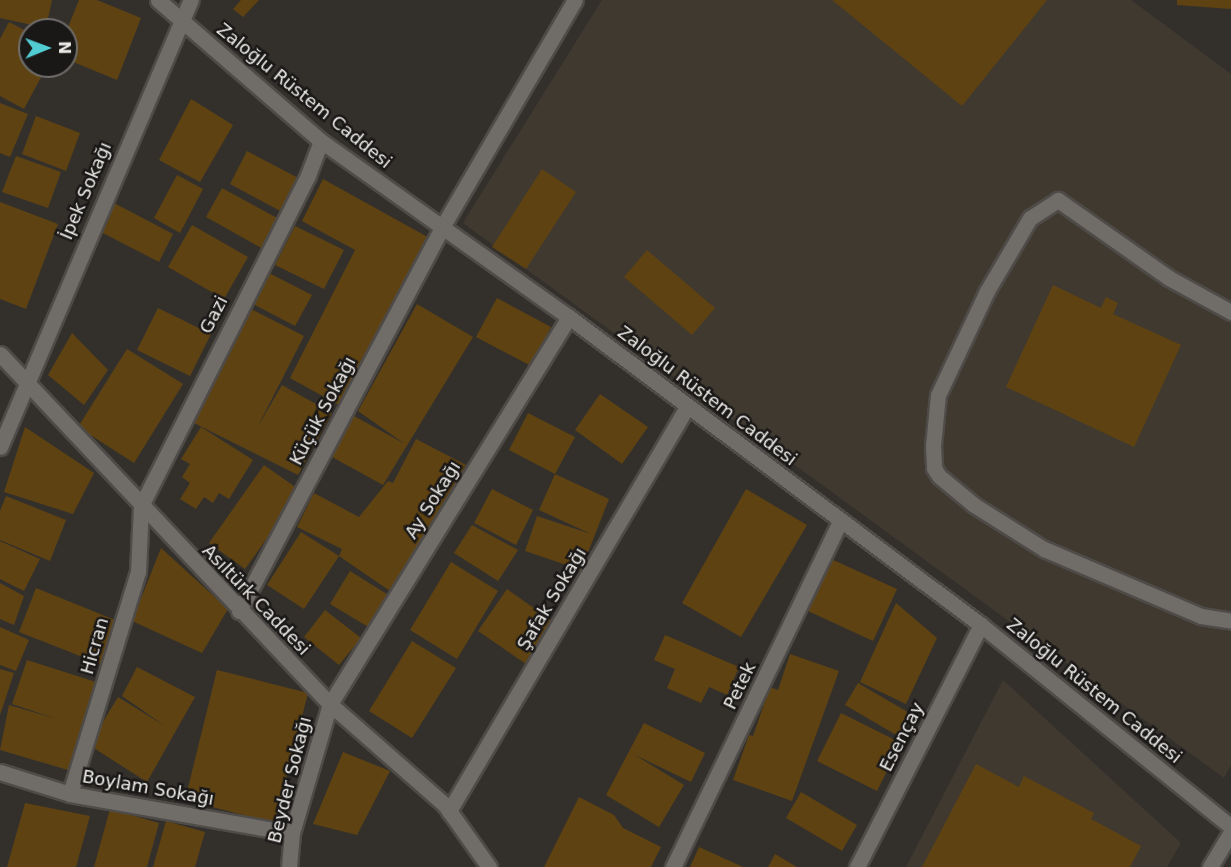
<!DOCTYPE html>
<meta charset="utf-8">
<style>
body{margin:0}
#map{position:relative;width:1231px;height:867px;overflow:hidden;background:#33302c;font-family:"DejaVu Sans",sans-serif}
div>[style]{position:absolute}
.built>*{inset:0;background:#403930}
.building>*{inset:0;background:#5e4212}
.roads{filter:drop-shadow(2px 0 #4e4b48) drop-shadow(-2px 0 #4e4b48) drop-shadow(0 2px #4e4b48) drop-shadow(0 -2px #4e4b48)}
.lane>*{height:15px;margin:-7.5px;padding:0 7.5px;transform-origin:7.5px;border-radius:7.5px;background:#706c68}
.street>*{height:15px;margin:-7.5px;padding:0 7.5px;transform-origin:7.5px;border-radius:7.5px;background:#706c68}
.secondary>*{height:15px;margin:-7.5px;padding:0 7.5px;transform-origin:7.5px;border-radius:7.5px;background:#706c68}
span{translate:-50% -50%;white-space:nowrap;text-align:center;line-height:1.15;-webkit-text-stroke:5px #1a1817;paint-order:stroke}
.street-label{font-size:18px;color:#eeece9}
.north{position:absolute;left:18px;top:18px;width:60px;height:60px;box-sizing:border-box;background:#1a1817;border:2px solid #6f6d6b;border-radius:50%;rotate:89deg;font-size:16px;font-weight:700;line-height:24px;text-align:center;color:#eeece9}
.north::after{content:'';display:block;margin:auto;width:21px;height:27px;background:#51ccd3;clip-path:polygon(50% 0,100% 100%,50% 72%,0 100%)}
</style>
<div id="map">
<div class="built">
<i style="clip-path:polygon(602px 0,1131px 0,1231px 74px,1231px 765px,1224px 778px,463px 223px)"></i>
<i style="clip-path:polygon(1003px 680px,1181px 843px,1167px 867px,906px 867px)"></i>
</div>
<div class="building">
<i style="clip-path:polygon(0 0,52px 0,46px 28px,0 18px)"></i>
<i style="clip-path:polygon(79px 0,97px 0,141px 18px,117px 80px,66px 59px,66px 32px)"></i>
<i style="clip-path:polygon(241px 0,259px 0,243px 17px,233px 9px)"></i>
<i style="clip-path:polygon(832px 0,1047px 0,962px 106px)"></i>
<i style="clip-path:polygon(1177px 0,1231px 0,1231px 9px,1177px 5px)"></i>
<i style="clip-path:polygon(9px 22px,30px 33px,30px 66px,47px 66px,24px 109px,0 96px,0 39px)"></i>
<i style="clip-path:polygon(191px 99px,233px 125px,200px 182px,159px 160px)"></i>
<i style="clip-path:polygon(0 103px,28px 114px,10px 157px,0 153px)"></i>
<i style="clip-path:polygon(36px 116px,80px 133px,66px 171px,22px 154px)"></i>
<i style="clip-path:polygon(247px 151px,302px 180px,284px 213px,230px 184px)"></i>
<i style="clip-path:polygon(16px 156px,61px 172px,48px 208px,2px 192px)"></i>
<i style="clip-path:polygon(542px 169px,576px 192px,526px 269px,492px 247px)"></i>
<i style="clip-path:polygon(177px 175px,203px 189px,180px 233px,154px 218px)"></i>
<i style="clip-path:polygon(323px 179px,433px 240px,339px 405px,290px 378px,355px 250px,302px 221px)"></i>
<i style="clip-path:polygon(222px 188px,279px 219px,263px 249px,206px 217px)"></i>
<i style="clip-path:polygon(0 202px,58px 224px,26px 309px,0 299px)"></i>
<i style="clip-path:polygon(114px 203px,173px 234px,159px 262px,99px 231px)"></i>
<i style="clip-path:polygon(192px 225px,248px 257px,224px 299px,168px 267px)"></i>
<i style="clip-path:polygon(295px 226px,344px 250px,324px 289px,275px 265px)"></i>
<i style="clip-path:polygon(647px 250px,715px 308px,692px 335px,624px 277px)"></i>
<i style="clip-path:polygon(269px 273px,312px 295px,295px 326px,253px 304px)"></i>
<i style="clip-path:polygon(1053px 285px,1101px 308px,1106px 297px,1118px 303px,1113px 314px,1181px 345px,1134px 447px,1006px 387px)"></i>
<i style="clip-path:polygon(497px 298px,551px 327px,531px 366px,476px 337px)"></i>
<i style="clip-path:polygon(417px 304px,473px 337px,383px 485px,332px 457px,354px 416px,405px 444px,358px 411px)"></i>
<i style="clip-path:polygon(158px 308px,211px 334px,190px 376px,137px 350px)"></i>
<i style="clip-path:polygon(249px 308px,304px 336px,257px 428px,282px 385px,332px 413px,298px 475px,194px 423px)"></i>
<i style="clip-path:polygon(72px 333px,108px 370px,84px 405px,48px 375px)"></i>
<i style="clip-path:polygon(127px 349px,183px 384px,134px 463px,78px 427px)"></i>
<i style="clip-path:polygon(600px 394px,648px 427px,622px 464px,575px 430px)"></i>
<i style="clip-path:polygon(528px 413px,575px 437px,555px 474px,509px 450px)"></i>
<i style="clip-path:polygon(25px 427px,94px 473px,73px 514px,4px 492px)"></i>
<i style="clip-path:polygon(201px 427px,253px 460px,229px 499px,219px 493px,213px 503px,204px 497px,196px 509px,180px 499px,190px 483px,182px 477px,190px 464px,181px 459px)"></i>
<i style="clip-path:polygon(416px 439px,466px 465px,390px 591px,339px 556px,342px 549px,297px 527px,314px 493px,359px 517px,388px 481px,393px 483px)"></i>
<i style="clip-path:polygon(264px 465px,301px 491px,245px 569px,209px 543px)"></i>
<i style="clip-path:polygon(555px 474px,609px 499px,581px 570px,525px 551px,537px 516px,591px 534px,539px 510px)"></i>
<i style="clip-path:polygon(492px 489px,533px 510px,516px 545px,474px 523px)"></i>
<i style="clip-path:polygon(746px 489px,807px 525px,741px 637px,682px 603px)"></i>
<i style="clip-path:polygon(6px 496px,66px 520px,50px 561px,0 540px,0 511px)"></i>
<i style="clip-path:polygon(472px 525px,518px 550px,498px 581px,454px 553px)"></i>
<i style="clip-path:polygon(301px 532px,339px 556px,304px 609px,267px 585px)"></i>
<i style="clip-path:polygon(0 541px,40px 559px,24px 591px,0 579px)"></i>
<i style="clip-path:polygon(161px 548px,228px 609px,202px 653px,132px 621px)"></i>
<i style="clip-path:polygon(831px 559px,897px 589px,873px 641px,808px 611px)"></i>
<i style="clip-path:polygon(451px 562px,498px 591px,457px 659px,410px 630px)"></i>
<i style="clip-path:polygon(350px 571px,390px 596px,370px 628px,330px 604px)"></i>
<i style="clip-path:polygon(0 583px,24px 596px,14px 625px,0 619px)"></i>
<i style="clip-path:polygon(36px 588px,120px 622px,103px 665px,19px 632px)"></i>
<i style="clip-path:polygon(507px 589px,555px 623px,526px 664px,478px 631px)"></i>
<i style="clip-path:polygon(896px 603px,937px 638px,906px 704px,860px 682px)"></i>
<i style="clip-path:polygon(325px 610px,361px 638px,339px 665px,304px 637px)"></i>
<i style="clip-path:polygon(0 627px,29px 640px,16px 671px,0 665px)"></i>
<i style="clip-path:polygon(665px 635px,739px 667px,727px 695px,709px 687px,701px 703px,667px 688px,675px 669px,654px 660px)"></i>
<i style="clip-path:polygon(412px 641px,456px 668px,412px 738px,369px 711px)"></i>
<i style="clip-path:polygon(790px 654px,839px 671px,792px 801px,733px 780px,749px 735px,753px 736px,770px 687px,778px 690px)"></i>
<i style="clip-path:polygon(27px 660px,96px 682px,68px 770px,0 750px,9px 705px,57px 719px,12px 704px)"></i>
<i style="clip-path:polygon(137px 667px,195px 697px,147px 782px,89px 745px,118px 697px,165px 726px,122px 696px)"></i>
<i style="clip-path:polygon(0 669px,14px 673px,0 715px)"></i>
<i style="clip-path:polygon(217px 670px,308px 693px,275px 823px,185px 800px)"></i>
<i style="clip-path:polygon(858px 683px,911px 714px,898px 736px,845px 705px)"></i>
<i style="clip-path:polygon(841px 713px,901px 743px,877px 791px,817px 761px)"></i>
<i style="clip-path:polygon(644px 723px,705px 753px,691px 782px,635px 755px,684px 785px,659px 827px,606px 795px)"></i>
<i style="clip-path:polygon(343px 752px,390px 771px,357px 835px,313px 824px)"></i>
<i style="clip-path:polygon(976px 764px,1019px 787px,1024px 776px,1094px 813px,1091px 819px,1141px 846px,1130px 867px,922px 867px)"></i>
<i style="clip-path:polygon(801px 792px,857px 825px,842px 851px,786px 818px)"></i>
<i style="clip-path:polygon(579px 797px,614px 815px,623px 828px,661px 847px,651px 867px,544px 867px)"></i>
<i style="clip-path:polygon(25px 803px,90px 816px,76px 867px,7px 867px)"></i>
<i style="clip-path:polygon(110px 809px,159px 823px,147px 867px,94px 867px)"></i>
<i style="clip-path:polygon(166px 821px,205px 832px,195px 867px,153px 867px)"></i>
<i style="clip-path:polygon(699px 847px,743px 867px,690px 867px)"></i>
<i style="clip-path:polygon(775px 854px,797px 867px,768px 867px)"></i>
</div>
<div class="roads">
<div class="lane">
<i style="left:441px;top:229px;width:265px;rotate:-59.7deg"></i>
<i style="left:1231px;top:312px;width:71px;rotate:-151.3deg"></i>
<i style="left:1169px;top:278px;width:136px;rotate:-144.9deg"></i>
<i style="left:1058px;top:200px;width:33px;rotate:147deg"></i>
<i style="left:1030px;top:218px;width:85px;rotate:120.5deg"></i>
<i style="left:987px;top:291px;width:115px;rotate:115.2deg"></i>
<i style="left:938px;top:395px;width:51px;rotate:95.6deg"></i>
<i style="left:933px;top:446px;width:22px;rotate:87deg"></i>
<i style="left:934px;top:468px;width:9px;rotate:58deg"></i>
<i style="left:939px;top:476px;width:45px;rotate:39.6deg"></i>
<i style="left:974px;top:505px;width:83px;rotate:32.2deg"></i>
<i style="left:1044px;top:549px;width:171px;rotate:23.1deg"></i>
<i style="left:1201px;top:616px;width:30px;rotate:9deg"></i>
</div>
<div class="street">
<i style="left:0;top:354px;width:481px;rotate:46.7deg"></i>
<i style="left:330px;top:704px;width:153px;rotate:41.3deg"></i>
<i style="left:445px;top:805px;width:76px;rotate:54.6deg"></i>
<i style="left:0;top:447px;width:486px;rotate:-66.9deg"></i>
<i style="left:239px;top:611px;width:432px;rotate:-62.1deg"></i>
<i style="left:0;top:772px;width:73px;rotate:17.4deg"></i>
<i style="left:70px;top:794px;width:225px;rotate:10deg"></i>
<i style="left:70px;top:794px;width:232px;rotate:-73deg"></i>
<i style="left:138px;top:572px;width:66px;rotate:-87.4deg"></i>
<i style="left:141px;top:506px;width:371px;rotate:-63.2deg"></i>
<i style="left:308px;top:175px;width:36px;rotate:-69deg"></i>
<i style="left:449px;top:811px;width:470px;rotate:-59.5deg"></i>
<i style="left:289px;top:867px;width:34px;rotate:-85deg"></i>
<i style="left:292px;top:833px;width:134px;rotate:-73.6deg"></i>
<i style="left:330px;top:704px;width:455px;rotate:-58.3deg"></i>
<i style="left:673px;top:867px;width:384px;rotate:-64.2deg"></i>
<i style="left:857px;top:867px;width:272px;rotate:-62.9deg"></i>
<i style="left:1210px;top:867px;width:41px;rotate:-59deg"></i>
</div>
<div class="secondary">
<i style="left:158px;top:0;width:216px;rotate:40.9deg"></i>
<i style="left:321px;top:141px;width:304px;rotate:35.4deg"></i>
<i style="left:569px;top:317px;width:514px;rotate:36.78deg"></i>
<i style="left:981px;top:625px;width:321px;rotate:38.9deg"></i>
</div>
</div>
<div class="street-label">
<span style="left:304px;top:96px;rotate:39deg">Zaloğlu Rüstem Caddesi</span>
<span style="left:86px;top:191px;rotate:-67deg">İpek Sokağı</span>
<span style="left:214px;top:315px;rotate:-63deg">Gazi</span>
<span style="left:707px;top:396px;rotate:37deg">Zaloğlu Rüstem Caddesi</span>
<span style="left:323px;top:411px;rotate:-62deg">Küçük Sokağı</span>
<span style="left:433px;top:500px;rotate:-58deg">Ay Sokağı</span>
<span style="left:552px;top:599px;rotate:-59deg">Şafak Sokağı</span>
<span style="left:256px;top:600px;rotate:46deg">Asıltürk Caddesi</span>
<span style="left:95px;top:646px;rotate:-74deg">Hicran</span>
<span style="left:740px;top:686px;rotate:-64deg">Petek</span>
<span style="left:1094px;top:691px;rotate:39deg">Zaloğlu Rüstem Caddesi</span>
<span style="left:902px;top:737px;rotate:-63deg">Esençay</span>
<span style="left:290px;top:780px;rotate:-76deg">Beyder Sokağı</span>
<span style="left:148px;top:788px;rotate:10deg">Boylam Sokağı</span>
</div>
<div class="north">N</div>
</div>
